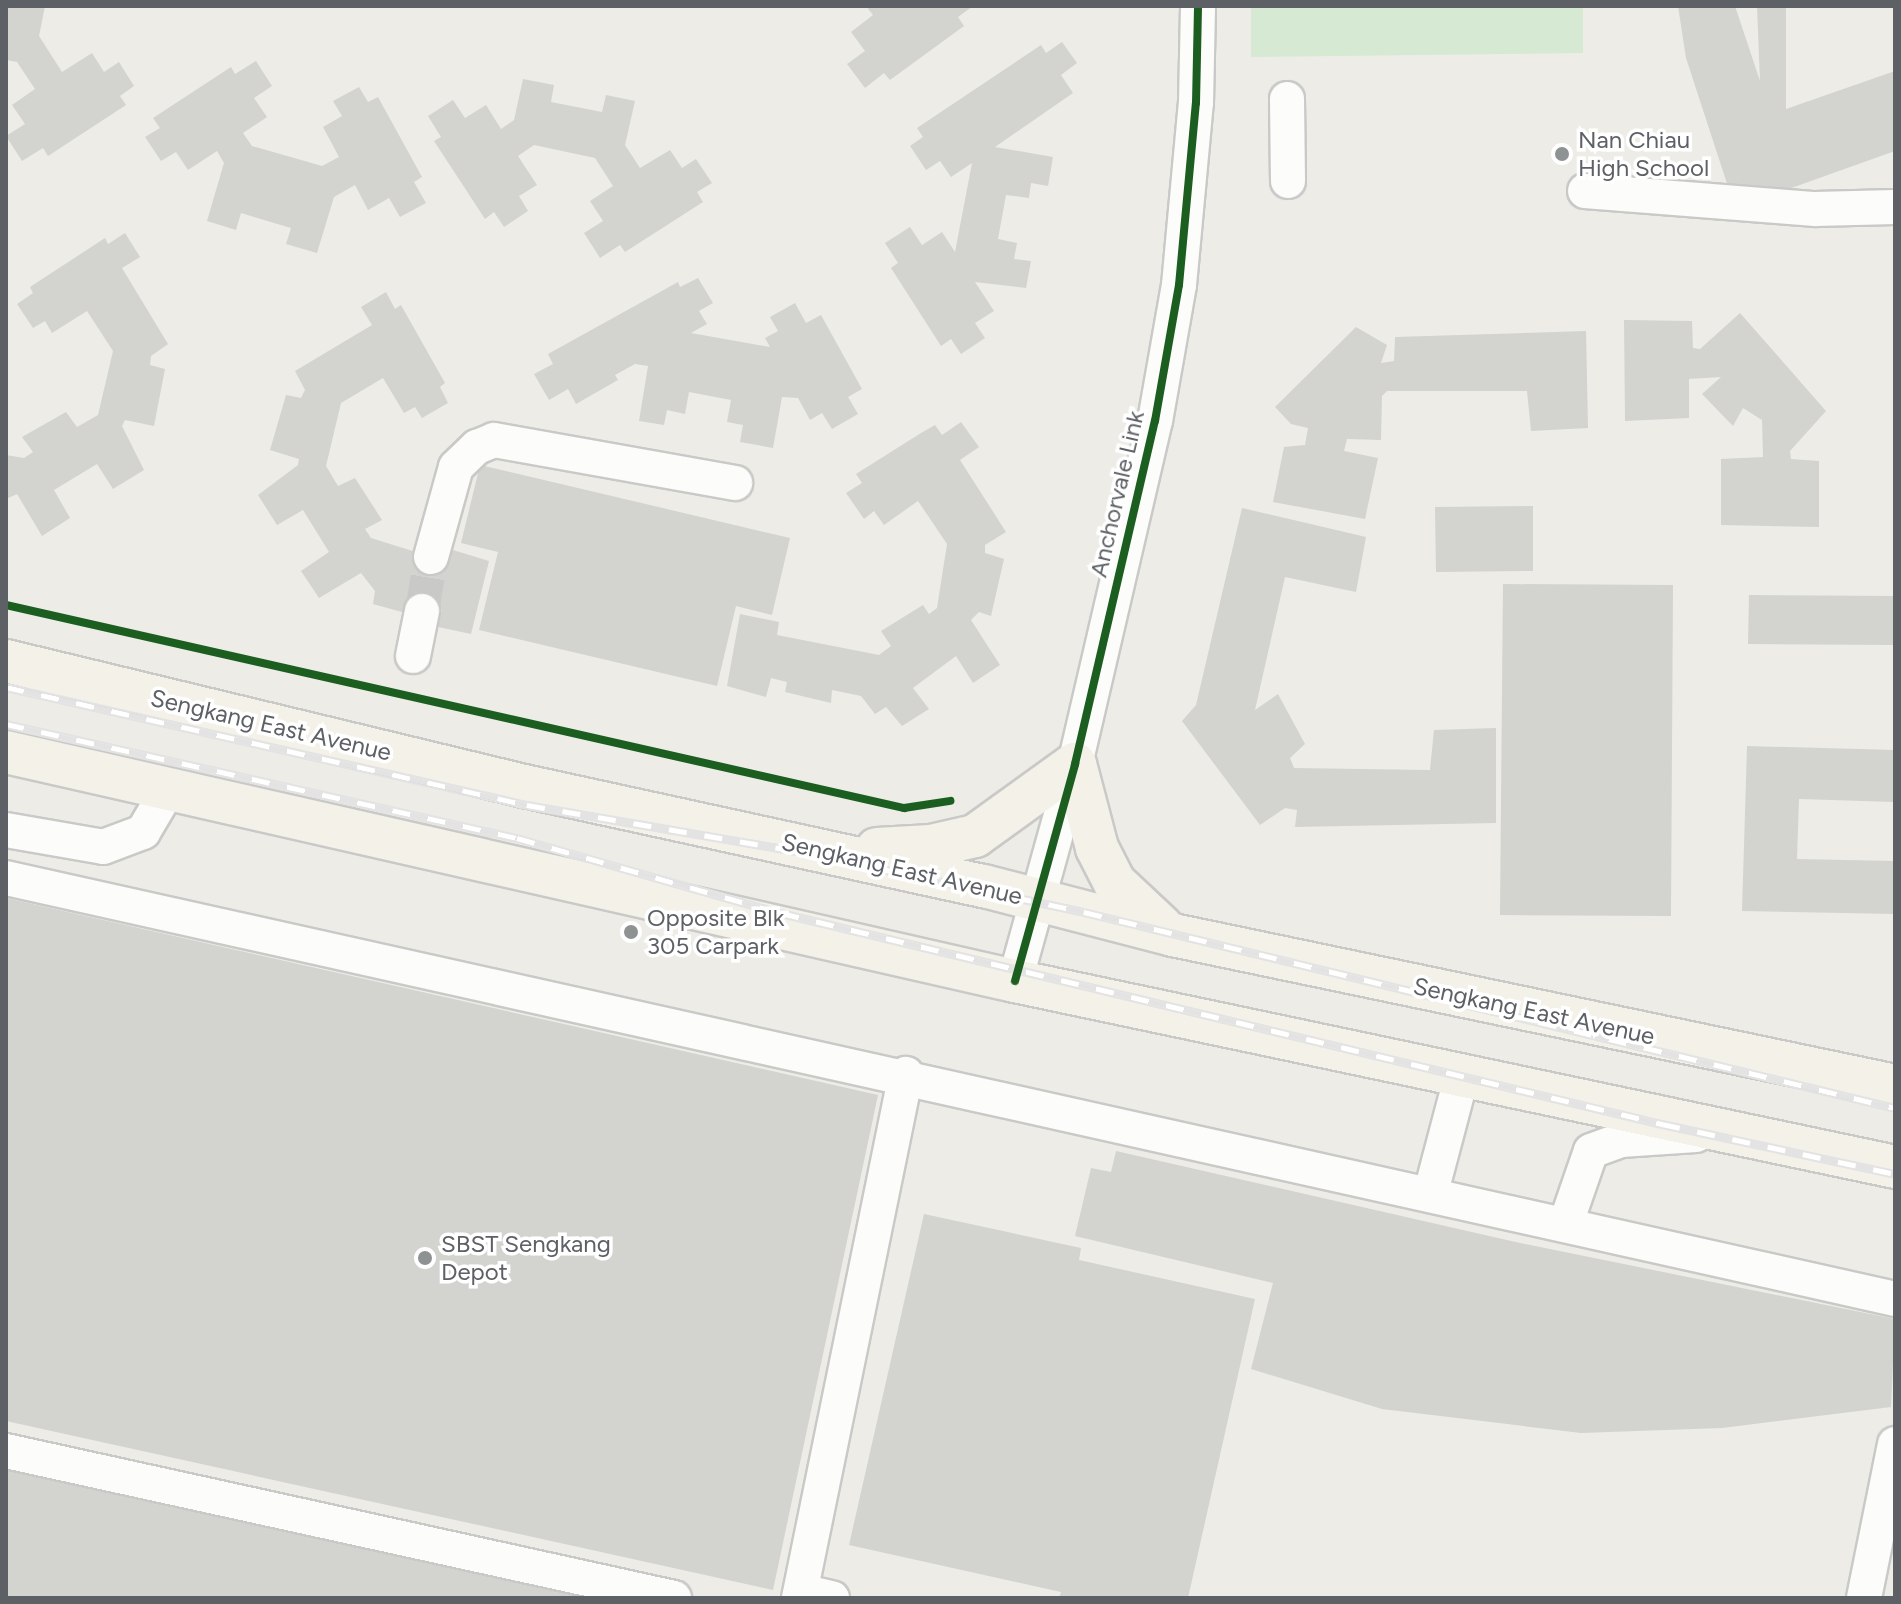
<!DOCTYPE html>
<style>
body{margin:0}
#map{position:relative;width:1901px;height:1604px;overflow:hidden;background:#edece7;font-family:Figtree,sans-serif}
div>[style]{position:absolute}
.green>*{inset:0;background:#d5e9d3}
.building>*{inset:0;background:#d3d3d0}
.minor-tunnel>*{height:34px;margin-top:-17px;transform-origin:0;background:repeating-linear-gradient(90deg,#c9c9c7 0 34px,transparent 0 51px)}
.roads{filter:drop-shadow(2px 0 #c9c9c8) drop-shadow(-2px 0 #c9c9c8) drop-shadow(0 2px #c9c9c8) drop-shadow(0 -2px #c9c9c8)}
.minor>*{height:34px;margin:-17px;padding:0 17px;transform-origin:17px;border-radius:17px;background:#fcfcfb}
.major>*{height:42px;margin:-21px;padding:0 21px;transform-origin:21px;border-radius:21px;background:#f3f1e8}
.rail>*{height:9px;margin-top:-4.5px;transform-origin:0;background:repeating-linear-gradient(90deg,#fff 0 18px,#e3e3e3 0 36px);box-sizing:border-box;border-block:2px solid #e3e3e3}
.cycleway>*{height:8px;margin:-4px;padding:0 4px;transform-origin:4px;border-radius:4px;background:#1b5e20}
.dots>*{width:22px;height:22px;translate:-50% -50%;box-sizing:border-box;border:4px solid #fff;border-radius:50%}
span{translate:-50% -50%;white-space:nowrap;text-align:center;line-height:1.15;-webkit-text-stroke:7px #fff;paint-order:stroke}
.poi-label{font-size:24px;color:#5d6166}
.left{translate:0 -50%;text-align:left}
.street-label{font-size:24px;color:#5d6166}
.frame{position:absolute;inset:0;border:8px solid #5d6166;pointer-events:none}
</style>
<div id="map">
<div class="green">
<i style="clip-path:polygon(1251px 6px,1583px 6px,1583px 53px,1251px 57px)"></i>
</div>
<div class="building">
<i style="clip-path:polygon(15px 6px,45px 6px,39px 36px,62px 72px,92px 53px,104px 72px,119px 62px,134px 86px,120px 96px,126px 105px,48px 156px,43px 148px,22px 161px,6px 136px,25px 124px,12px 105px,35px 89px,17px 62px,6px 60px,6px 8px)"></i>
<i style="clip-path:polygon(866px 6px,973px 6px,958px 17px,964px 26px,890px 80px,884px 73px,865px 88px,847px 64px,865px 51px,851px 32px,873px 15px)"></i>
<i style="clip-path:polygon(1678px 6px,1735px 6px,1760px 81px,1757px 6px,1786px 6px,1786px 109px,1895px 71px,1895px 151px,1735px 208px,1686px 58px)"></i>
<i style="clip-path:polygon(1062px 42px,1077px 63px,1061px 75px,1073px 93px,995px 147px,1053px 157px,1048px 186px,1031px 183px,1029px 198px,1006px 195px,998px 239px,1017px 243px,1014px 259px,1031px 261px,1026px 288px,975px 282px,994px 311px,975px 323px,985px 338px,961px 354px,951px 339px,941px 346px,891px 268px,898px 263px,885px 243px,910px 227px,922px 245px,942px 232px,955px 252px,972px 163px,951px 177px,940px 161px,926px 170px,910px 146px,923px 137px,917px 128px,1041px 45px,1046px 53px)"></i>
<i style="clip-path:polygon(256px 61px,272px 86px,254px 98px,267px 117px,243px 133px,252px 146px,322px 166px,339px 157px,323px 127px,342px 116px,333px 101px,359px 87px,368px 102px,378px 97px,422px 177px,414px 182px,426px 203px,400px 217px,389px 198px,368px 210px,355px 185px,334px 197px,317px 253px,286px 244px,291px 228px,241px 213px,236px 230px,207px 221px,224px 163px,217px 151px,188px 170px,176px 152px,161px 161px,145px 137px,160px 128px,153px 118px,231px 67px,235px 74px)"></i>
<i style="clip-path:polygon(523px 79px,554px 85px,551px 102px,602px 112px,606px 95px,635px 101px,625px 145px,640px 168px,670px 150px,682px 168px,696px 159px,712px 183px,697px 192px,703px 202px,625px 252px,620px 245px,600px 258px,584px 233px,603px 221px,590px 201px,613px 186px,595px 158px,534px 145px,518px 156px,537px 185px,519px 196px,528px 211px,504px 227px,494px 212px,485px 219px,434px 141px,441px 137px,428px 116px,453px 100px,465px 118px,486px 105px,501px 129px,514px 120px)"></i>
<i style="clip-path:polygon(125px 233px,140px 257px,122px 268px,168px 344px,151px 356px,150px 365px,165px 369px,154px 426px,125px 420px,122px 426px,144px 470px,113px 489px,97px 464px,54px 490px,70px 518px,42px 536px,17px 494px,6px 499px,6px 455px,24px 458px,33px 452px,22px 437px,66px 412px,77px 427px,98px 415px,113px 351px,87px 311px,52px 333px,45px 321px,33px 328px,17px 304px,33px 293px,30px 287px,105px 238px,108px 244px)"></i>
<i style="clip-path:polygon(698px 278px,713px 303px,699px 311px,707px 324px,691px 333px,770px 347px,765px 338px,778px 331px,770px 317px,795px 303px,806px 323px,821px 315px,862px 389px,848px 397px,858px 414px,832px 429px,822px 413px,810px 420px,798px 398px,782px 397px,773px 448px,740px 442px,743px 425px,727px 422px,731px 400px,689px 392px,685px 414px,667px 410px,664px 425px,639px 421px,648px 366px,635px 364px,615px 375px,618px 380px,576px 404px,568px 389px,549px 400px,534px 374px,553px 364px,548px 354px,678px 282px,680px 287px)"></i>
<i style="clip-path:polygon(386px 292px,395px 309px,401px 305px,445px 383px,440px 387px,448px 403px,422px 418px,415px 407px,404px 413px,383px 378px,341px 403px,326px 466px,338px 486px,355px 478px,382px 520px,365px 529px,371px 538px,448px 562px,453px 550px,489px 561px,471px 634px,438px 627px,442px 609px,423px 605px,420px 617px,373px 604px,375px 591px,361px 573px,319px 598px,301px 571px,329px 552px,303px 510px,277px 525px,258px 495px,298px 465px,299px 459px,270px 450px,286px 395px,301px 398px,305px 390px,295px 371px,372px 325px,361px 307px)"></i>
<i style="clip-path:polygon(1740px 313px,1826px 411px,1790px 451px,1791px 459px,1819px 461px,1819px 527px,1721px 525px,1721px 459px,1763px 457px,1762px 420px,1743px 408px,1733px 426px,1702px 394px,1721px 377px,1689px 379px,1689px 418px,1625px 421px,1624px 320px,1692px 321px,1693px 348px,1700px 349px)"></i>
<i style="clip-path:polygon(1356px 327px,1387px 345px,1381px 363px,1394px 361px,1395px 337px,1586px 331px,1588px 428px,1531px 431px,1527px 391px,1387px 391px,1382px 396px,1381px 440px,1347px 439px,1344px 451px,1378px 458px,1365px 519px,1273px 502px,1284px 447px,1305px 445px,1308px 428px,1291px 424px,1275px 407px)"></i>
<i style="clip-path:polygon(961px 422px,979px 447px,960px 460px,1006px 532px,985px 545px,985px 553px,1004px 559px,991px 616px,979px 612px,971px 620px,1000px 665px,973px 683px,956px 656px,913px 688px,929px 709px,902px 726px,886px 707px,875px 714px,861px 696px,832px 690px,831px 703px,785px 692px,787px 682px,771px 678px,766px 697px,727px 686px,740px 614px,779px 622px,777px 635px,879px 655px,891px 646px,881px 631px,923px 605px,929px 614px,937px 608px,947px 544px,918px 501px,884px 525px,874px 511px,864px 519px,846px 493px,862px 483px,856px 474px,921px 433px,935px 425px,942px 435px)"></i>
<i style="clip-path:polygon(480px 465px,790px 538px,772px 615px,736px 606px,717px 686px,479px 630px,498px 552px,461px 543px)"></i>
<i style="clip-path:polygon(1533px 506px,1533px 571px,1436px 572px,1435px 507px)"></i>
<i style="clip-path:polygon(1242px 508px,1366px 537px,1356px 592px,1285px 577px,1255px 710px,1278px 694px,1305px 744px,1290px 758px,1294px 768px,1430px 770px,1434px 730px,1496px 728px,1496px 823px,1295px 827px,1297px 810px,1285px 808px,1260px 825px,1182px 721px,1196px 705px)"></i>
<i style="clip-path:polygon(1503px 584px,1673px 585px,1671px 916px,1500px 915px)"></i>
<i style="clip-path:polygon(1749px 595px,1895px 596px,1895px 645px,1748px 644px)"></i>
<i style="clip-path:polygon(1747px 746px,1895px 750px,1895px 802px,1799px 799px,1797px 859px,1895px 861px,1895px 914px,1742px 911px)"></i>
<i style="clip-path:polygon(6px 898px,878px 1095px,773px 1590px,6px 1421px)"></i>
<i style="clip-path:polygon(1116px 1151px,1520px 1243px,1895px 1319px,1891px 1407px,1722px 1428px,1581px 1433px,1382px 1409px,1251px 1369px,1273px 1283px,1075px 1236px,1091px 1168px,1111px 1172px)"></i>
<i style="clip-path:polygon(924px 1214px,1081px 1248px,1079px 1260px,1255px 1299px,1188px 1598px,1059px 1598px,1061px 1592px,849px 1545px)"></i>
<i style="clip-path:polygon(6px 1464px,598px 1598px,6px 1598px)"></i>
</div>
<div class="minor-tunnel">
<i style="left:422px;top:611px;width:55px;rotate:-80.5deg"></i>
</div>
<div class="roads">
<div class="minor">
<i style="left:1287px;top:99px;width:82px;rotate:89.3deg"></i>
<i style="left:1585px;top:191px;width:231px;rotate:4.5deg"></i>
<i style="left:1815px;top:209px;width:80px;rotate:-1.4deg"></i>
<i style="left:431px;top:557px;width:93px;rotate:-74.5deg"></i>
<i style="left:456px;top:467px;width:29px;rotate:-44deg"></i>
<i style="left:477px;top:447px;width:18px;rotate:-22deg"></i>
<i style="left:494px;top:440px;width:245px;rotate:10.1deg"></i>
<i style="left:413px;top:656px;width:46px;rotate:-78.7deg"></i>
<i style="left:6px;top:830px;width:98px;rotate:9.9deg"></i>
<i style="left:103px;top:847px;width:43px;rotate:-20.6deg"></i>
<i style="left:143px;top:832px;width:51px;rotate:-59.4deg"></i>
<i style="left:6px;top:878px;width:1935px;rotate:12.56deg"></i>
<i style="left:1015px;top:981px;width:225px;rotate:-74.5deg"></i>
<i style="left:1075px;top:764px;width:352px;rotate:-76.9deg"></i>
<i style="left:1155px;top:421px;width:138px;rotate:-80deg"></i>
<i style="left:1179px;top:285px;width:183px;rotate:-84.7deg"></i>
<i style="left:1196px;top:103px;width:97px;rotate:-88.8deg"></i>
<i style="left:1431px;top:1192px;width:121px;rotate:-75.2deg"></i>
<i style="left:1566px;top:1223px;width:76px;rotate:-70.9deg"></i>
<i style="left:1591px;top:1151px;width:32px;rotate:-20deg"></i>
<i style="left:1621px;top:1140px;width:75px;rotate:-3.8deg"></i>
<i style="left:6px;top:1451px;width:684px;rotate:12.41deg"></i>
<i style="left:801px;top:1591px;width:32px;rotate:13deg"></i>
<i style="left:799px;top:1598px;width:535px;rotate:-78.46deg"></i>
<i style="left:1864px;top:1598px;width:157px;rotate:-78.6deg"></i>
</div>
<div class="major">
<i style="left:6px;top:661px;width:533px;rotate:13.57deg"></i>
<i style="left:524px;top:786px;width:471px;rotate:12.3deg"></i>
<i style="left:984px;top:886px;width:195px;rotate:14.5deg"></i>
<i style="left:1173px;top:935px;width:738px;rotate:11.81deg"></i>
<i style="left:6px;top:752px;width:1035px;rotate:12.79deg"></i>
<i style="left:1015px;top:981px;width:899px;rotate:11.93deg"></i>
<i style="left:877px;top:849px;width:54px;rotate:-3.2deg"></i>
<i style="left:931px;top:846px;width:45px;rotate:-12.8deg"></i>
<i style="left:975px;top:836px;width:123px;rotate:-35.8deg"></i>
<i style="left:1075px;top:764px;width:87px;rotate:75.3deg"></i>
<i style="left:1097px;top:848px;width:39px;rotate:63deg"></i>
<i style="left:1115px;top:883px;width:64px;rotate:43.1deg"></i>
</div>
</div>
<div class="rail">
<i style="left:6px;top:687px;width:534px;rotate:12.76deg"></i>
<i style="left:527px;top:805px;width:279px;rotate:9.7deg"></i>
<i style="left:802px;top:852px;width:288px;rotate:12deg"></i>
<i style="left:1084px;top:912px;width:834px;rotate:13.59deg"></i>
<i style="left:6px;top:724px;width:524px;rotate:12.58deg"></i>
<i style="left:517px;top:838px;width:274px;rotate:15.9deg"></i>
<i style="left:781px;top:913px;width:906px;rotate:13.47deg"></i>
<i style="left:1662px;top:1124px;width:238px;rotate:12.1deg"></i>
</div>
<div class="cycleway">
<i style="left:6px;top:605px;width:921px;rotate:12.74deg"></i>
<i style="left:904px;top:808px;width:47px;rotate:-8.7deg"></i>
<i style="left:1015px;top:981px;width:225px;rotate:-74.5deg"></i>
<i style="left:1075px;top:764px;width:352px;rotate:-76.9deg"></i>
<i style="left:1155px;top:421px;width:138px;rotate:-80deg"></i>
<i style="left:1179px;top:285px;width:183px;rotate:-84.7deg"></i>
<i style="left:1196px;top:103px;width:97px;rotate:-88.8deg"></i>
</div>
<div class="dots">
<i style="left:1562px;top:154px;background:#8f9293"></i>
<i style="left:631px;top:932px;background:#8f9293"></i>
<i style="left:425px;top:1258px;background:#8f9293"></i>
</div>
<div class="poi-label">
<span class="left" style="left:1578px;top:154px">Nan Chiau<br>High School</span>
<span class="left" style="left:647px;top:932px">Opposite Blk<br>305 Carpark</span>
<span class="left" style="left:441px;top:1258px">SBST Sengkang<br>Depot</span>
</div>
<div class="street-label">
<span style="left:1117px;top:494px;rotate:-77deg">Anchorvale Link</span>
<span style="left:271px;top:725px;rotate:13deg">Sengkang East Avenue</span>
<span style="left:902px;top:869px;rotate:13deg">Sengkang East Avenue</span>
<span style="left:1534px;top:1011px;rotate:12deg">Sengkang East Avenue</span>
</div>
<div class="frame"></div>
</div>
